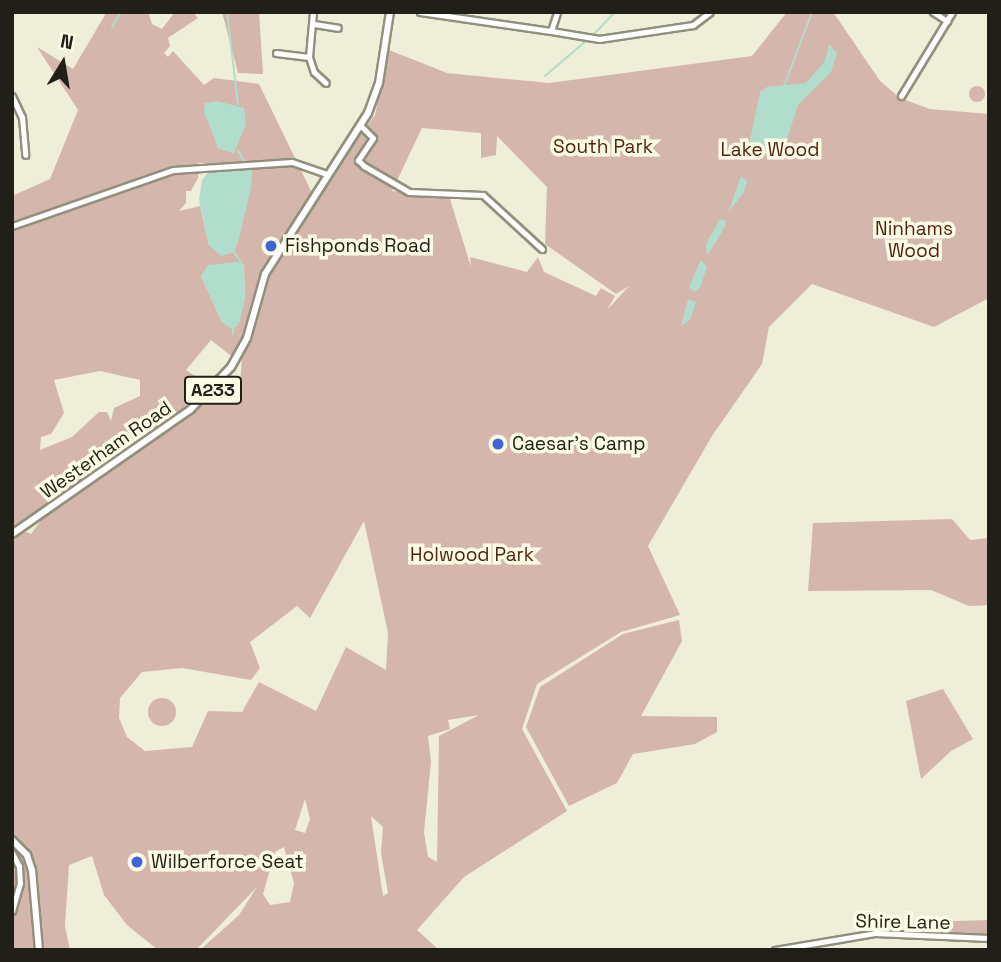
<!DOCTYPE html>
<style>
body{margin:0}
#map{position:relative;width:1001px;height:962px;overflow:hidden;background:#efeed8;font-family:"Space Grotesk",sans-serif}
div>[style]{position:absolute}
.green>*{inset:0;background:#d5b6ac}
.round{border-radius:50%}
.water>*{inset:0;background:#b1ddcc}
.stream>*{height:2px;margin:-1px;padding:0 1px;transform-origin:1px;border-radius:1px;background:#b1ddcc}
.roads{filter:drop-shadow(2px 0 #91907c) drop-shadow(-2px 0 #91907c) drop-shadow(0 2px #91907c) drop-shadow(0 -2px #91907c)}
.minor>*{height:5px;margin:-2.5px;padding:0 2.5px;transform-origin:2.5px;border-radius:2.5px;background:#fff}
.major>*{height:6px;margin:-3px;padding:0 3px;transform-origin:3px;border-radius:3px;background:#fff}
.dots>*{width:19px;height:19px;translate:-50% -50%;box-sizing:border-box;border:4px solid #fcfbe5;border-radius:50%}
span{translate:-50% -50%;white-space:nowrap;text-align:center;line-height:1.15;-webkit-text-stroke:7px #fcfbe5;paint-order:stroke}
.shield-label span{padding:2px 5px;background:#fcfbe5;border:2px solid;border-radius:5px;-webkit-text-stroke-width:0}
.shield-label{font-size:18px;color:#202018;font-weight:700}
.park-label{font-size:19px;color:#521f0c}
.poi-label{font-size:19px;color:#202018}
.left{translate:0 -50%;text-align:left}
.street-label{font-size:19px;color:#202018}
.frame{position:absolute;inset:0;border:14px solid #202018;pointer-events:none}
.north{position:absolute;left:28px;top:28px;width:70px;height:70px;-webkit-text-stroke:5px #fcfbe5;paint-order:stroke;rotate:11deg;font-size:19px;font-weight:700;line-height:28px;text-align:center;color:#202018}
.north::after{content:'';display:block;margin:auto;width:24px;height:32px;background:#202018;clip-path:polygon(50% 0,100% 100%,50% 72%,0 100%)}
</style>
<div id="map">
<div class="green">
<i style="clip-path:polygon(evenodd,102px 12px,148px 12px,152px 24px,162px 29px,175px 12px,193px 12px,198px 18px,168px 38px,170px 46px,164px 53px,168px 57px,173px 51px,204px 85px,214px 78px,259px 84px,313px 195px,375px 115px,389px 50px,447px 73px,549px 83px,752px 56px,787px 12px,833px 12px,880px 81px,900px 98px,930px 109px,989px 114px,989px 298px,934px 327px,812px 284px,769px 327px,762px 364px,712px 436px,648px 546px,680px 615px,621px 632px,537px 684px,522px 729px,567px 811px,464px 877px,417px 930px,439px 950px,200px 950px,239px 915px,257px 887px,196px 950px,158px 950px,127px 925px,104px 895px,92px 856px,69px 865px,65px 926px,70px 950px,12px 950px,12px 858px,15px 872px,21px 853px,12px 850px,12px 542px,24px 531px,31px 534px,42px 519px,83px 490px,79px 482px,12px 529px,12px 196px,50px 179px,78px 110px,37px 47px,73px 69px,105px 15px,102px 12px,208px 117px,234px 153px,218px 148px,208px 117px,102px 12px,422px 128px,481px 133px,481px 158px,496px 155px,497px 136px,547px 187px,545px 244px,616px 294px,629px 286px,607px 310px,615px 296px,601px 288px,596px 296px,544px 272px,538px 257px,527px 272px,470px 257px,471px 267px,449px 196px,392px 191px,422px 128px,102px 12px,199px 163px,247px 163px,252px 170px,238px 242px,209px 245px,200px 206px,179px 211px,186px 203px,186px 191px,191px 191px,198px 178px,198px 171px,184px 171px,199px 163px,102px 12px,244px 265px,245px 298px,237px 326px,222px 322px,201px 276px,244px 265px,102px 12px,211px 340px,231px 356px,242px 358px,239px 398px,227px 397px,186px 370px,211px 340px,102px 12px,100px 371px,140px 380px,140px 396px,114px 408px,111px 421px,107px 412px,99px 412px,72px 437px,40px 450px,41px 437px,51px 434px,64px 413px,54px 380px,100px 371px,102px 12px,364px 521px,388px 633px,386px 670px,346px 647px,316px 711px,259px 682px,242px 712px,208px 711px,192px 747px,145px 751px,127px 737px,119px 718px,120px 698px,142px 672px,182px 668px,251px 680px,260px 668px,250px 642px,297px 606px,310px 618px,364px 521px,102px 12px,479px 715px,439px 736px,437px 862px,428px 857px,424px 832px,431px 762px,428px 736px,450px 729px,448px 720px,479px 715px,102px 12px,305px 799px,310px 819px,305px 833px,295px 830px,305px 799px,102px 12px,371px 816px,383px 827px,381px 853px,388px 893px,383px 896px,371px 816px,102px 12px,284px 847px,294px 883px,290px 902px,270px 905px,263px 894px,275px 852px,284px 847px)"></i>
<i style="clip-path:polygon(222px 12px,259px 12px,263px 74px,238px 73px)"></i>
<i class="round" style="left:969px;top:86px;width:16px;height:16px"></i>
<i style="clip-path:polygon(952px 519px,970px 540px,989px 538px,989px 605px,969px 606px,931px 590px,808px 591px,813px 523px)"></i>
<i style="clip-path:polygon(679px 620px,682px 641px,641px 716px,717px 717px,717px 732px,695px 744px,633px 754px,617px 783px,569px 806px,526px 727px,540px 687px,623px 634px)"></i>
<i style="clip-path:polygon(943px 689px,973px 739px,951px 751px,921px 779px,906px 701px)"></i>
<i class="round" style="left:148px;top:698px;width:28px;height:28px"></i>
<i style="clip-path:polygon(989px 920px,989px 936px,923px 935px,924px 922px)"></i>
</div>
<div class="water">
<i style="clip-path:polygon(829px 44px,837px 53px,831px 72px,798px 105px,787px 139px,746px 160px,760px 92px,767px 87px,806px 83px,825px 61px)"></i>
<i style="clip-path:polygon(217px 101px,244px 108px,246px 124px,234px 153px,218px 148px,204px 112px,205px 103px)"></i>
<i style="clip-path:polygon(247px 168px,252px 170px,251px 188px,238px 242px,234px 252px,221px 256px,209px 245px,199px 200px,202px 180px,209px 171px)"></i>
<i style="clip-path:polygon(741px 176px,747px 181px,744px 192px,728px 213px)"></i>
<i style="clip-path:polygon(720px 219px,726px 221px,725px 227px,707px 256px,706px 244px)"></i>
<i style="clip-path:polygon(701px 260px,707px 267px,700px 288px,694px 292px,689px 287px)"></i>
<i style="clip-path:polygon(237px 262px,244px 264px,245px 298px,240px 321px,233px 330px,222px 322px,201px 276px,208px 265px)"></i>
<i style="clip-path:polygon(688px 299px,696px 302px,690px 320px,681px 326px)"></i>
</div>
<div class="stream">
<i style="left:227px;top:12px;width:93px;rotate:83.2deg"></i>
<i style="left:112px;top:27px;width:17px;rotate:-59deg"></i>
<i style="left:591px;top:37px;width:35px;rotate:-46deg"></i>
<i style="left:545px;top:76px;width:55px;rotate:-40.6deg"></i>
<i style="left:784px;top:86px;width:79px;rotate:-69.3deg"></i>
<i style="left:238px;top:150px;width:20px;rotate:63deg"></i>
<i style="left:234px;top:252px;width:12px;rotate:55deg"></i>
<i style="left:233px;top:330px;width:4px;rotate:90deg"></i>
</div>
<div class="roads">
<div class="minor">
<i style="left:313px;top:12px;width:45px;rotate:95.1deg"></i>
<i style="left:309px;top:57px;width:16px;rotate:72deg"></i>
<i style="left:314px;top:72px;width:16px;rotate:43deg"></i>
<i style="left:420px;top:12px;width:132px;rotate:8.3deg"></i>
<i style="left:551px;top:31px;width:20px;rotate:-72deg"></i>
<i style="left:933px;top:12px;width:17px;rotate:33deg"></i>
<i style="left:314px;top:24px;width:24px;rotate:9deg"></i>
<i style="left:551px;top:31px;width:49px;rotate:9.5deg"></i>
<i style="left:599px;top:39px;width:95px;rotate:-8.5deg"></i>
<i style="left:693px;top:25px;width:21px;rotate:-37deg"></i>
<i style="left:276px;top:53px;width:33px;rotate:7deg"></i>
<i style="left:12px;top:96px;width:23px;rotate:65deg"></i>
<i style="left:22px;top:117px;width:38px;rotate:85deg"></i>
<i style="left:901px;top:96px;width:98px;rotate:-58.7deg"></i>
<i style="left:361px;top:126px;width:17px;rotate:45deg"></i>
<i style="left:373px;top:138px;width:27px;rotate:124deg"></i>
<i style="left:358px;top:160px;width:8px;rotate:45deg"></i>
<i style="left:364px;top:166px;width:52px;rotate:30deg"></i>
<i style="left:409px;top:192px;width:74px;rotate:2.3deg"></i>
<i style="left:483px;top:195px;width:80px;rotate:42.5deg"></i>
<i style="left:12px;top:226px;width:170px;rotate:-19.2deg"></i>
<i style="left:173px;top:170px;width:119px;rotate:-3.8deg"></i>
<i style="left:292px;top:162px;width:37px;rotate:19deg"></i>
<i style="left:12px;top:853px;width:15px;rotate:62deg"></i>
<i style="left:19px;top:866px;width:17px;rotate:87deg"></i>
<i style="left:20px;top:883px;width:29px;rotate:106deg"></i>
<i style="left:775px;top:950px;width:101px;rotate:-9.6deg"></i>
<i style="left:875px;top:933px;width:114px;rotate:2.5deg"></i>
</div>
<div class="major">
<i style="left:12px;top:534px;width:217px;rotate:-34.9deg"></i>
<i style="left:190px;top:410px;width:59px;rotate:-46.4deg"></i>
<i style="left:231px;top:367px;width:33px;rotate:-61deg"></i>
<i style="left:247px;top:338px;width:66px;rotate:-74.3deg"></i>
<i style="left:265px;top:274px;width:191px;rotate:-57.4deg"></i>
<i style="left:368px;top:113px;width:32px;rotate:-70deg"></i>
<i style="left:379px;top:83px;width:72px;rotate:-81.2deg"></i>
<i style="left:12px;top:840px;width:21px;rotate:45deg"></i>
<i style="left:27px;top:855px;width:16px;rotate:72deg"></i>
<i style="left:32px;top:870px;width:80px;rotate:85deg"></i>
</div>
</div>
<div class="dots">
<i style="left:271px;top:246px;background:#3f65d7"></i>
<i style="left:498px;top:444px;background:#3f65d7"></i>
<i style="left:137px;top:862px;background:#3f65d7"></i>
</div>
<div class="shield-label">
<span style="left:213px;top:390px">A233</span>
</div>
<div class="park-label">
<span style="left:603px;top:147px">South Park</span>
<span style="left:770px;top:150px">Lake Wood</span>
<span style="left:914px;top:240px">Ninhams<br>Wood</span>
<span style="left:472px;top:555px">Holwood Park</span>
</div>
<div class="poi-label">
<span class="left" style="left:285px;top:246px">Fishponds Road</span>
<span class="left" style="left:512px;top:444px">Caesar's Camp</span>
<span class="left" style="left:151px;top:862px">Wilberforce Seat</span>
</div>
<div class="street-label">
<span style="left:106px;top:450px;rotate:-35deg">Westerham Road</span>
<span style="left:903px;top:922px;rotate:1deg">Shire Lane</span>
</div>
<div class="frame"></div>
<div class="north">N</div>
</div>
